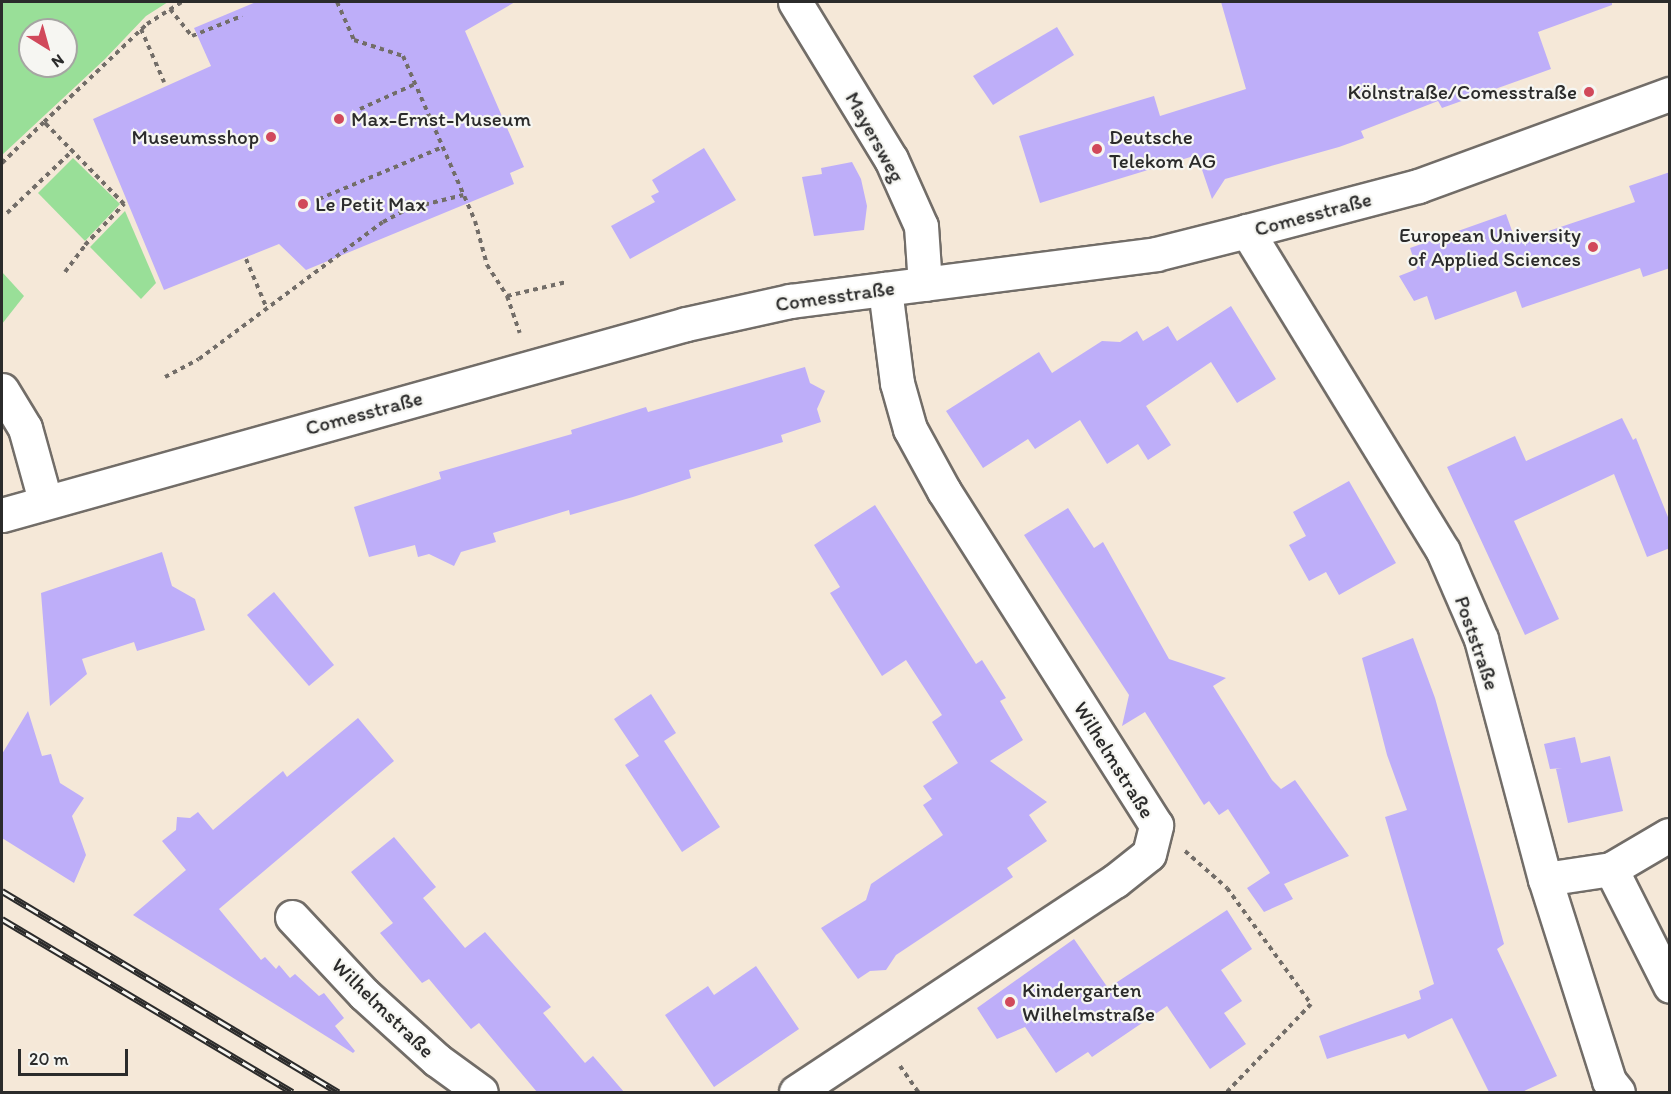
<!DOCTYPE html>
<meta charset="utf-8">
<style>
body{margin:0}
#map{position:relative;width:1671px;height:1094px;overflow:hidden;background:#f5e8d8;font-family:Itim,sans-serif}
div>[style]{position:absolute}
.green>*{inset:0;background:#99df98}
.building>*{inset:0;background:#beaef9}
.path>*{height:4px;margin-top:-2px;transform-origin:0;background:repeating-linear-gradient(90deg,#726d68 0 4.5px,transparent 0 9px)}
.roads{filter:drop-shadow(2px 0 #726d68) drop-shadow(-2px 0 #726d68) drop-shadow(0 2px #726d68) drop-shadow(0 -2px #726d68)}
.minor>*{height:33px;margin:-16.5px;padding:0 16.5px;transform-origin:16.5px;border-radius:16.5px;background:#fff}
.major>*{height:33px;margin:-16.5px;padding:0 16.5px;transform-origin:16.5px;border-radius:16.5px;background:#fff}
.rail>*{height:7px;margin-top:-3.5px;transform-origin:0;background:repeating-linear-gradient(90deg,#f6f6f2 0 14px,#2b2b2b 0 28px);box-sizing:border-box;border-block:2px solid #2b2b2b}
.dots>*{width:16px;height:16px;translate:-50% -50%;box-sizing:border-box;border:3px solid #f6f6f2;border-radius:50%}
span{translate:-50% -50%;white-space:nowrap;text-align:center;line-height:1.15;-webkit-text-stroke:4.5px #f6f6f2;paint-order:stroke}
.poi-label{font-size:21px;color:#2b2b2b}
.right{translate:-100% -50%;text-align:right}
.left{translate:0 -50%;text-align:left}
.street-label{font-size:21px;color:#2b2b2b}
.frame{position:absolute;inset:0;border:3px solid #2b2b2b;pointer-events:none}
.north{position:absolute;left:18px;top:18px;width:60px;height:60px;box-sizing:border-box;background:#f6f6f2;border:2px solid #a5a5a2;border-radius:50%;rotate:143deg;font-size:16px;font-weight:700;line-height:24px;text-align:center;color:#2b2b2b}
.north::after{content:'';display:block;margin:auto;width:21px;height:27px;background:#d1495b;clip-path:polygon(50% 0,100% 100%,50% 72%,0 100%)}
.scale{position:absolute;left:18px;top:1049px;width:110px;height:27px;box-sizing:border-box;border:3px solid #2b2b2b;border-top:0;padding-left:8px;font-size:18px;line-height:21px;white-space:nowrap;color:#2b2b2b;-webkit-text-stroke:4px #f6f6f2;paint-order:stroke}
</style>
<div id="map">
<div class="green">
<i style="clip-path:polygon(evenodd,2px 2px,168px 2px,146px 16px,105px 59px,2px 155px,2px 2px,30px 30px,66px 30px,66px 66px,30px 66px,30px 30px)"></i>
<i style="clip-path:polygon(73px 158px,120px 204px,85px 241px,38px 193px)"></i>
<i style="clip-path:polygon(125px 211px,156px 283px,141px 299px,90px 247px)"></i>
<i style="clip-path:polygon(2px 272px,24px 296px,2px 324px)"></i>
</div>
<div class="building">
<i style="clip-path:polygon(256px 2px,515px 2px,465px 31px,524px 167px,510px 173px,514px 184px,306px 270px,279px 244px,164px 290px,93px 119px,211px 66px,194px 28px)"></i>
<i style="clip-path:polygon(1221px 2px,1612px 2px,1612px 5px,1538px 32px,1551px 69px,1442px 108px,1438px 101px,1361px 131px,1364px 138px,1339px 147px,1225px 179px,1212px 199px,1197px 155px,1040px 203px,1019px 136px,1154px 96px,1160px 116px,1246px 89px)"></i>
<i style="clip-path:polygon(1057px 27px,1074px 55px,993px 105px,973px 76px)"></i>
<i style="clip-path:polygon(704px 148px,736px 200px,630px 259px,611px 226px,655px 202px,651px 196px,659px 192px,652px 180px)"></i>
<i style="clip-path:polygon(852px 162px,861px 179px,867px 206px,864px 230px,814px 236px,802px 177px,822px 174px,821px 168px)"></i>
<i style="clip-path:polygon(1670px 172px,1670px 268px,1643px 277px,1640px 268px,1522px 308px,1516px 291px,1435px 320px,1427px 296px,1414px 301px,1399px 276px,1417px 269px,1410px 248px,1506px 214px,1516px 242px,1635px 202px,1629px 186px)"></i>
<i style="clip-path:polygon(1231px 306px,1276px 379px,1237px 403px,1211px 362px,1146px 406px,1171px 445px,1148px 460px,1138px 444px,1107px 464px,1080px 420px,1035px 449px,1028px 439px,983px 468px,946px 411px,1039px 352px,1052px 373px,1102px 341px,1120px 342px,1137px 331px,1143px 341px,1168px 326px,1177px 341px)"></i>
<i style="clip-path:polygon(805px 367px,810px 383px,825px 391px,817px 409px,821px 422px,781px 435px,783px 442px,689px 470px,691px 478px,633px 497px,570px 515px,569px 510px,493px 533px,496px 542px,461px 552px,454px 566px,429px 554px,418px 557px,415px 545px,369px 557px,354px 507px,441px 479px,439px 472px,572px 434px,571px 430px,646px 407px,648px 412px)"></i>
<i style="clip-path:polygon(1622px 418px,1633px 440px,1636px 438px,1670px 522px,1670px 548px,1647px 557px,1614px 474px,1514px 521px,1559px 619px,1525px 635px,1447px 467px,1515px 436px,1526px 461px)"></i>
<i style="clip-path:polygon(1349px 481px,1396px 563px,1339px 595px,1326px 572px,1309px 581px,1289px 545px,1306px 536px,1293px 512px)"></i>
<i style="clip-path:polygon(875px 505px,976px 664px,982px 660px,1006px 698px,1000px 701px,1023px 740px,990px 761px,1047px 802px,1029px 815px,1047px 841px,1007px 868px,1013px 877px,896px 955px,886px 970px,870px 971px,858px 979px,821px 928px,866px 900px,871px 884px,943px 835px,923px 805px,932px 799px,923px 786px,958px 763px,932px 722px,942px 715px,906px 660px,882px 676px,830px 593px,840px 587px,814px 545px)"></i>
<i style="clip-path:polygon(1068px 508px,1094px 548px,1103px 542px,1169px 659px,1226px 678px,1213px 686px,1272px 780px,1281px 789px,1295px 780px,1349px 856px,1284px 884px,1293px 899px,1264px 912px,1247px 888px,1270px 873px,1228px 809px,1219px 815px,1209px 801px,1204px 805px,1145px 712px,1122px 726px,1129px 695px,1024px 535px)"></i>
<i style="clip-path:polygon(162px 552px,172px 586px,195px 599px,205px 630px,137px 651px,134px 642px,82px 659px,87px 674px,50px 706px,41px 593px)"></i>
<i style="clip-path:polygon(274px 592px,334px 665px,309px 686px,247px 615px)"></i>
<i style="clip-path:polygon(1413px 638px,1435px 698px,1504px 944px,1497px 949px,1557px 1076px,1522px 1092px,1489px 1092px,1452px 1018px,1408px 1039px,1405px 1034px,1327px 1059px,1319px 1036px,1421px 999px,1419px 991px,1434px 984px,1385px 817px,1407px 810px,1387px 755px,1362px 658px)"></i>
<i style="clip-path:polygon(651px 694px,676px 733px,664px 741px,720px 827px,682px 852px,625px 765px,639px 756px,614px 719px)"></i>
<i style="clip-path:polygon(28px 711px,42px 756px,51px 754px,60px 783px,84px 798px,72px 816px,86px 855px,74px 883px,2px 838px,2px 754px)"></i>
<i style="clip-path:polygon(358px 718px,394px 761px,219px 909px,261px 960px,265px 957px,276px 969px,279px 965px,290px 978px,295px 974px,319px 996px,324px 993px,344px 1018px,335px 1026px,355px 1051px,353px 1053px,133px 915px,186px 870px,162px 841px,176px 830px,177px 817px,190px 818px,198px 812px,213px 830px,283px 771px,287px 777px)"></i>
<i style="clip-path:polygon(1575px 737px,1581px 763px,1610px 756px,1623px 811px,1568px 823px,1556px 769px,1562px 768px,1550px 769px,1544px 744px)"></i>
<i style="clip-path:polygon(394px 837px,436px 887px,423px 898px,465px 948px,485px 932px,551px 1007px,543px 1013px,585px 1063px,593px 1056px,624px 1092px,537px 1092px,479px 1023px,471px 1029px,429px 979px,422px 983px,380px 933px,393px 923px,351px 872px)"></i>
<i style="clip-path:polygon(1227px 910px,1252px 949px,1221px 970px,1242px 1001px,1224px 1013px,1246px 1044px,1210px 1069px,1167px 1006px,1092px 1057px,1088px 1052px,1056px 1073px,1025px 1027px,997px 1039px,977px 1008px,1074px 939px,1108px 988px)"></i>
<i style="clip-path:polygon(756px 966px,799px 1029px,714px 1087px,665px 1015px,708px 986px,714px 995px)"></i>
</div>
<div class="path">
<i style="left:337px;top:2px;width:42px;rotate:65.9deg"></i>
<i style="left:354px;top:40px;width:52px;rotate:18.1deg"></i>
<i style="left:403px;top:56px;width:180px;rotate:66.4deg"></i>
<i style="left:475px;top:221px;width:46px;rotate:74.7deg"></i>
<i style="left:487px;top:265px;width:37px;rotate:57deg"></i>
<i style="left:507px;top:296px;width:39px;rotate:71deg"></i>
<i style="left:170px;top:9px;width:35px;rotate:51deg"></i>
<i style="left:192px;top:36px;width:54px;rotate:-21.8deg"></i>
<i style="left:141px;top:29px;width:58px;rotate:66.5deg"></i>
<i style="left:360px;top:109px;width:60px;rotate:-24.4deg"></i>
<i style="left:2px;top:163px;width:59px;rotate:-44.3deg"></i>
<i style="left:319px;top:199px;width:134px;rotate:-22.8deg"></i>
<i style="left:7px;top:213px;width:90px;rotate:-43.6deg"></i>
<i style="left:246px;top:259px;width:54px;rotate:67.2deg"></i>
<i style="left:65px;top:272px;width:34px;rotate:-53deg"></i>
<i style="left:85px;top:245px;width:57px;rotate:-46.4deg"></i>
<i style="left:124px;top:204px;width:115px;rotate:-134.3deg"></i>
<i style="left:44px;top:122px;width:142px;rotate:-43.6deg"></i>
<i style="left:147px;top:24px;width:41px;rotate:-32.2deg"></i>
<i style="left:507px;top:296px;width:61px;rotate:-13.3deg"></i>
<i style="left:165px;top:377px;width:38px;rotate:-28deg"></i>
<i style="left:199px;top:359px;width:229px;rotate:-36.7deg"></i>
<i style="left:383px;top:222px;width:27px;rotate:-28deg"></i>
<i style="left:407px;top:209px;width:58px;rotate:-14deg"></i>
<i style="left:1185px;top:851px;width:56px;rotate:41.4deg"></i>
<i style="left:1227px;top:888px;width:143px;rotate:54.1deg"></i>
<i style="left:1311px;top:1004px;width:122px;rotate:133.7deg"></i>
<i style="left:900px;top:1066px;width:32px;rotate:55deg"></i>
</div>
<div class="roads">
<div class="minor">
<i style="left:795px;top:2px;width:184px;rotate:58.6deg"></i>
<i style="left:891px;top:159px;width:73px;rotate:65.9deg"></i>
<i style="left:921px;top:226px;width:58px;rotate:86.1deg"></i>
<i style="left:1247px;top:231px;width:375px;rotate:58.5deg"></i>
<i style="left:1443px;top:551px;width:96px;rotate:66.6deg"></i>
<i style="left:1481px;top:639px;width:248px;rotate:75.1deg"></i>
<i style="left:1545px;top:879px;width:212px;rotate:72.4deg"></i>
<i style="left:1609px;top:1081px;width:14px;rotate:51deg"></i>
<i style="left:2px;top:390px;width:44px;rotate:58.8deg"></i>
<i style="left:25px;top:428px;width:75px;rotate:74.5deg"></i>
<i style="left:1611px;top:869px;width:67px;rotate:-30.4deg"></i>
<i style="left:1545px;top:879px;width:67px;rotate:-8.6deg"></i>
<i style="left:1611px;top:869px;width:131px;rotate:63.2deg"></i>
<i style="left:292px;top:917px;width:105px;rotate:46.9deg"></i>
<i style="left:364px;top:994px;width:98px;rotate:42.1deg"></i>
<i style="left:437px;top:1060px;width:54px;rotate:36deg"></i>
<i style="left:796px;top:1092px;width:382px;rotate:-33.5deg"></i>
<i style="left:1115px;top:881px;width:43px;rotate:-38.5deg"></i>
<i style="left:1149px;top:854px;width:30px;rotate:-76deg"></i>
<i style="left:1156px;top:825px;width:396px;rotate:-122.4deg"></i>
<i style="left:944px;top:491px;width:71px;rotate:-118.7deg"></i>
<i style="left:910px;top:429px;width:48px;rotate:-105.8deg"></i>
<i style="left:897px;top:383px;width:95px;rotate:-97.3deg"></i>
</div>
<div class="major">
<i style="left:2px;top:515px;width:710px;rotate:-15.6deg"></i>
<i style="left:686px;top:324px;width:107px;rotate:-12.5deg"></i>
<i style="left:790px;top:301px;width:369px;rotate:-7.3deg"></i>
<i style="left:1156px;top:254px;width:94px;rotate:-14.2deg"></i>
<i style="left:1247px;top:231px;width:177px;rotate:-14.7deg"></i>
<i style="left:1418px;top:186px;width:268px;rotate:-20.1deg"></i>
</div>
</div>
<div class="rail">
<i style="left:2px;top:891px;width:392px;rotate:30.9deg"></i>
<i style="left:2px;top:919px;width:338px;rotate:30.8deg"></i>
</div>
<div class="dots">
<i style="left:1589px;top:92px;background:#d1495b"></i>
<i style="left:339px;top:119px;background:#d1495b"></i>
<i style="left:271px;top:137px;background:#d1495b"></i>
<i style="left:1097px;top:149px;background:#d1495b"></i>
<i style="left:303px;top:204px;background:#d1495b"></i>
<i style="left:1593px;top:247px;background:#d1495b"></i>
<i style="left:1010px;top:1002px;background:#d1495b"></i>
</div>
<div class="poi-label">
<span class="right" style="left:1577px;top:92px">Kölnstraße/Comesstraße</span>
<span class="left" style="left:351px;top:119px">Max-Ernst-Museum</span>
<span class="right" style="left:259px;top:137px">Museumsshop</span>
<span class="left" style="left:1109px;top:149px">Deutsche<br>Telekom AG</span>
<span class="left" style="left:315px;top:204px">Le Petit Max</span>
<span class="right" style="left:1581px;top:247px">European University<br>of Applied Sciences</span>
<span class="left" style="left:1022px;top:1002px">Kindergarten<br>Wilhelmstraße</span>
</div>
<div class="street-label">
<span style="left:875px;top:137px;rotate:61deg">Mayersweg</span>
<span style="left:1313px;top:214px;rotate:-15deg">Comesstraße</span>
<span style="left:835px;top:296px;rotate:-8deg">Comesstraße</span>
<span style="left:364px;top:413px;rotate:-15deg">Comesstraße</span>
<span style="left:1477px;top:643px;rotate:71deg">Poststraße</span>
<span style="left:1114px;top:760px;rotate:58deg">Wilhelmstraße</span>
<span style="left:383px;top:1008px;rotate:44deg">Wilhelmstraße</span>
</div>
<div class="frame"></div>
<div class="north">N</div>
<div class="scale">20 m</div>
</div>
